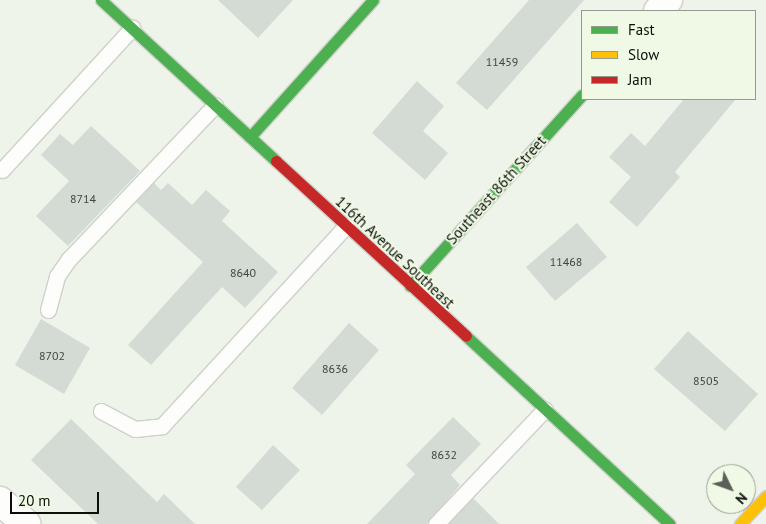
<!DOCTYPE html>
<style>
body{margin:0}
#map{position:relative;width:766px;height:524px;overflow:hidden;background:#eff4ea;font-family:"PT Sans",sans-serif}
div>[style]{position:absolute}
.building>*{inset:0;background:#d4dbd4}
.roads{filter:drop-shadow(1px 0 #cdd1c9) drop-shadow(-1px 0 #cdd1c9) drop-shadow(0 1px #cdd1c9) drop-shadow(0 -1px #cdd1c9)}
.lane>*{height:15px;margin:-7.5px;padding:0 7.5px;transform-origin:7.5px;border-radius:7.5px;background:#fdfdfc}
.street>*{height:28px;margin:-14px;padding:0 14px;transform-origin:14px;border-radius:14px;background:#fdfdfc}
.fast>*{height:11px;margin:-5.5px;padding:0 5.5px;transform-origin:5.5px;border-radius:5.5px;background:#4caf50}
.slow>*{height:11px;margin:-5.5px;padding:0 5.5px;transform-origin:5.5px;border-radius:5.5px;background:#ffc107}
.jam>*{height:11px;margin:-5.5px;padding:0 5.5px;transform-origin:5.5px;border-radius:5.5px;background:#c62828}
span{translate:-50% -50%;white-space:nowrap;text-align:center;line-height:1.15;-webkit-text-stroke:4px #eff9e5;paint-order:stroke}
.number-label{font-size:12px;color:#41453e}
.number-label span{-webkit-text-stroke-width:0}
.street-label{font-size:15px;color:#0c0f08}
.legend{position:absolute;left:581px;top:10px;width:175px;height:90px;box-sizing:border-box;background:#eff9e5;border:1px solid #949b8d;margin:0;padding:6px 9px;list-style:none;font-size:15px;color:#0c0f08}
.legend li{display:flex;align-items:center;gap:10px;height:25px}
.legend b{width:25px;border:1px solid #949b8d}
.north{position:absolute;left:706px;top:464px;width:50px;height:50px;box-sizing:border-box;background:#eff9e5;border:1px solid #949b8d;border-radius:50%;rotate:132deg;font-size:14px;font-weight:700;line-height:20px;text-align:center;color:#0c0f08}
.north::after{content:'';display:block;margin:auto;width:18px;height:22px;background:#5b5f57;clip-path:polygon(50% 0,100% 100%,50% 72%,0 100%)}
.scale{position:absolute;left:10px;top:492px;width:89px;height:22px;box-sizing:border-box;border:2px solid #0c0f08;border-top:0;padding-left:6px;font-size:15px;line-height:18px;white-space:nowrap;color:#0c0f08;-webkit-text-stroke:4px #eff9e5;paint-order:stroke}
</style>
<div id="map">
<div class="building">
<i style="clip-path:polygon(218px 0,293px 0,258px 38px)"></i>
<i style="clip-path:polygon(529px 0,584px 0,487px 110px,456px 83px)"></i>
<i style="clip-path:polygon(417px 81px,444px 106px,423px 131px,448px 153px,425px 180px,372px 133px)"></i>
<i style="clip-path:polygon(684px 99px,736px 99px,675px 172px,680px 177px,637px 227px,609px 202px,631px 177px,609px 157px,631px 133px,645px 146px)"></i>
<i style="clip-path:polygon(91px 126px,140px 171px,68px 246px,36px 216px,69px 181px,41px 155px,60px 134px,73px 145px)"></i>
<i style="clip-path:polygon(154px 183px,161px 190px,168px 183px,192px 205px,206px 190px,230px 211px,222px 221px,278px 272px,245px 308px,222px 287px,151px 365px,128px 345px,203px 262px,136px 202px)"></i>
<i style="clip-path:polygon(577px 223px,607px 257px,555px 301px,526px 267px)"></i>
<i style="clip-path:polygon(41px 319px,90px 348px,64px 394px,15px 365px)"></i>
<i style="clip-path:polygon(349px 323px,379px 350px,322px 415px,292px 388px)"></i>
<i style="clip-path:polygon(688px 331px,758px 394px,725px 431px,654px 369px)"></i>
<i style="clip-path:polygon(453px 417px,481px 444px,451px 475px,460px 485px,427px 524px,367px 524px,415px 474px,406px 465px)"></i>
<i style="clip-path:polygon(71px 419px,157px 502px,164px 494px,195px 524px,98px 524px,31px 460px)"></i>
<i style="clip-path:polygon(273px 445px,300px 470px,262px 510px,236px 487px)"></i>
<i style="clip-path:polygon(473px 498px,499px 524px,449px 524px)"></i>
</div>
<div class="roads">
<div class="lane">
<i style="left:2px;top:170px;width:193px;rotate:-47.5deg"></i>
<i style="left:48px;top:310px;width:35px;rotate:-75deg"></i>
<i style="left:57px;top:276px;width:21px;rotate:-55deg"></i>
<i style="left:69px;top:259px;width:212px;rotate:-46.5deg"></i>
<i style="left:101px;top:411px;width:38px;rotate:28deg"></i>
<i style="left:135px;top:429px;width:27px;rotate:-6deg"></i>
<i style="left:162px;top:426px;width:272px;rotate:-47.4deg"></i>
<i style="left:436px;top:524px;width:158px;rotate:-46.5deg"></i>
</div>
<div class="street">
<i style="left:658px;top:11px;width:15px;rotate:-48deg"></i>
<i style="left:0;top:501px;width:35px;rotate:41deg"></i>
</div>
<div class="fast">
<i style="left:101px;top:0;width:238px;rotate:42.6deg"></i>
<i style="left:250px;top:137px;width:184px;rotate:-48.1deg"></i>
<i style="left:410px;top:286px;width:257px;rotate:-48deg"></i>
<i style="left:466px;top:336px;width:277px;rotate:42.7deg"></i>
</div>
<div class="slow">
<i style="left:740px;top:524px;width:38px;rotate:-47deg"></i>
</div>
<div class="jam">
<i style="left:276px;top:161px;width:258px;rotate:42.6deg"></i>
</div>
</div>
<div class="number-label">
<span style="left:502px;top:62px">11459</span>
<span style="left:83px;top:199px">8714</span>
<span style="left:566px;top:262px">11468</span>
<span style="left:243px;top:273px">8640</span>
<span style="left:52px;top:356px">8702</span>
<span style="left:335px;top:369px">8636</span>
<span style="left:706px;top:381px">8505</span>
<span style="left:444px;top:455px">8632</span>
</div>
<div class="street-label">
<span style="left:496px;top:190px;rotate:-48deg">Southeast 86th Street</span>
<span style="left:395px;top:252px;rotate:43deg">116th Avenue Southeast</span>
</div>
<ul class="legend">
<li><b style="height:6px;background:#4caf50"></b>Fast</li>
<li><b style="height:6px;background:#ffc107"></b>Slow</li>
<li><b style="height:6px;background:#c62828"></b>Jam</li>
</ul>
<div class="north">N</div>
<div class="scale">20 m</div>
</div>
